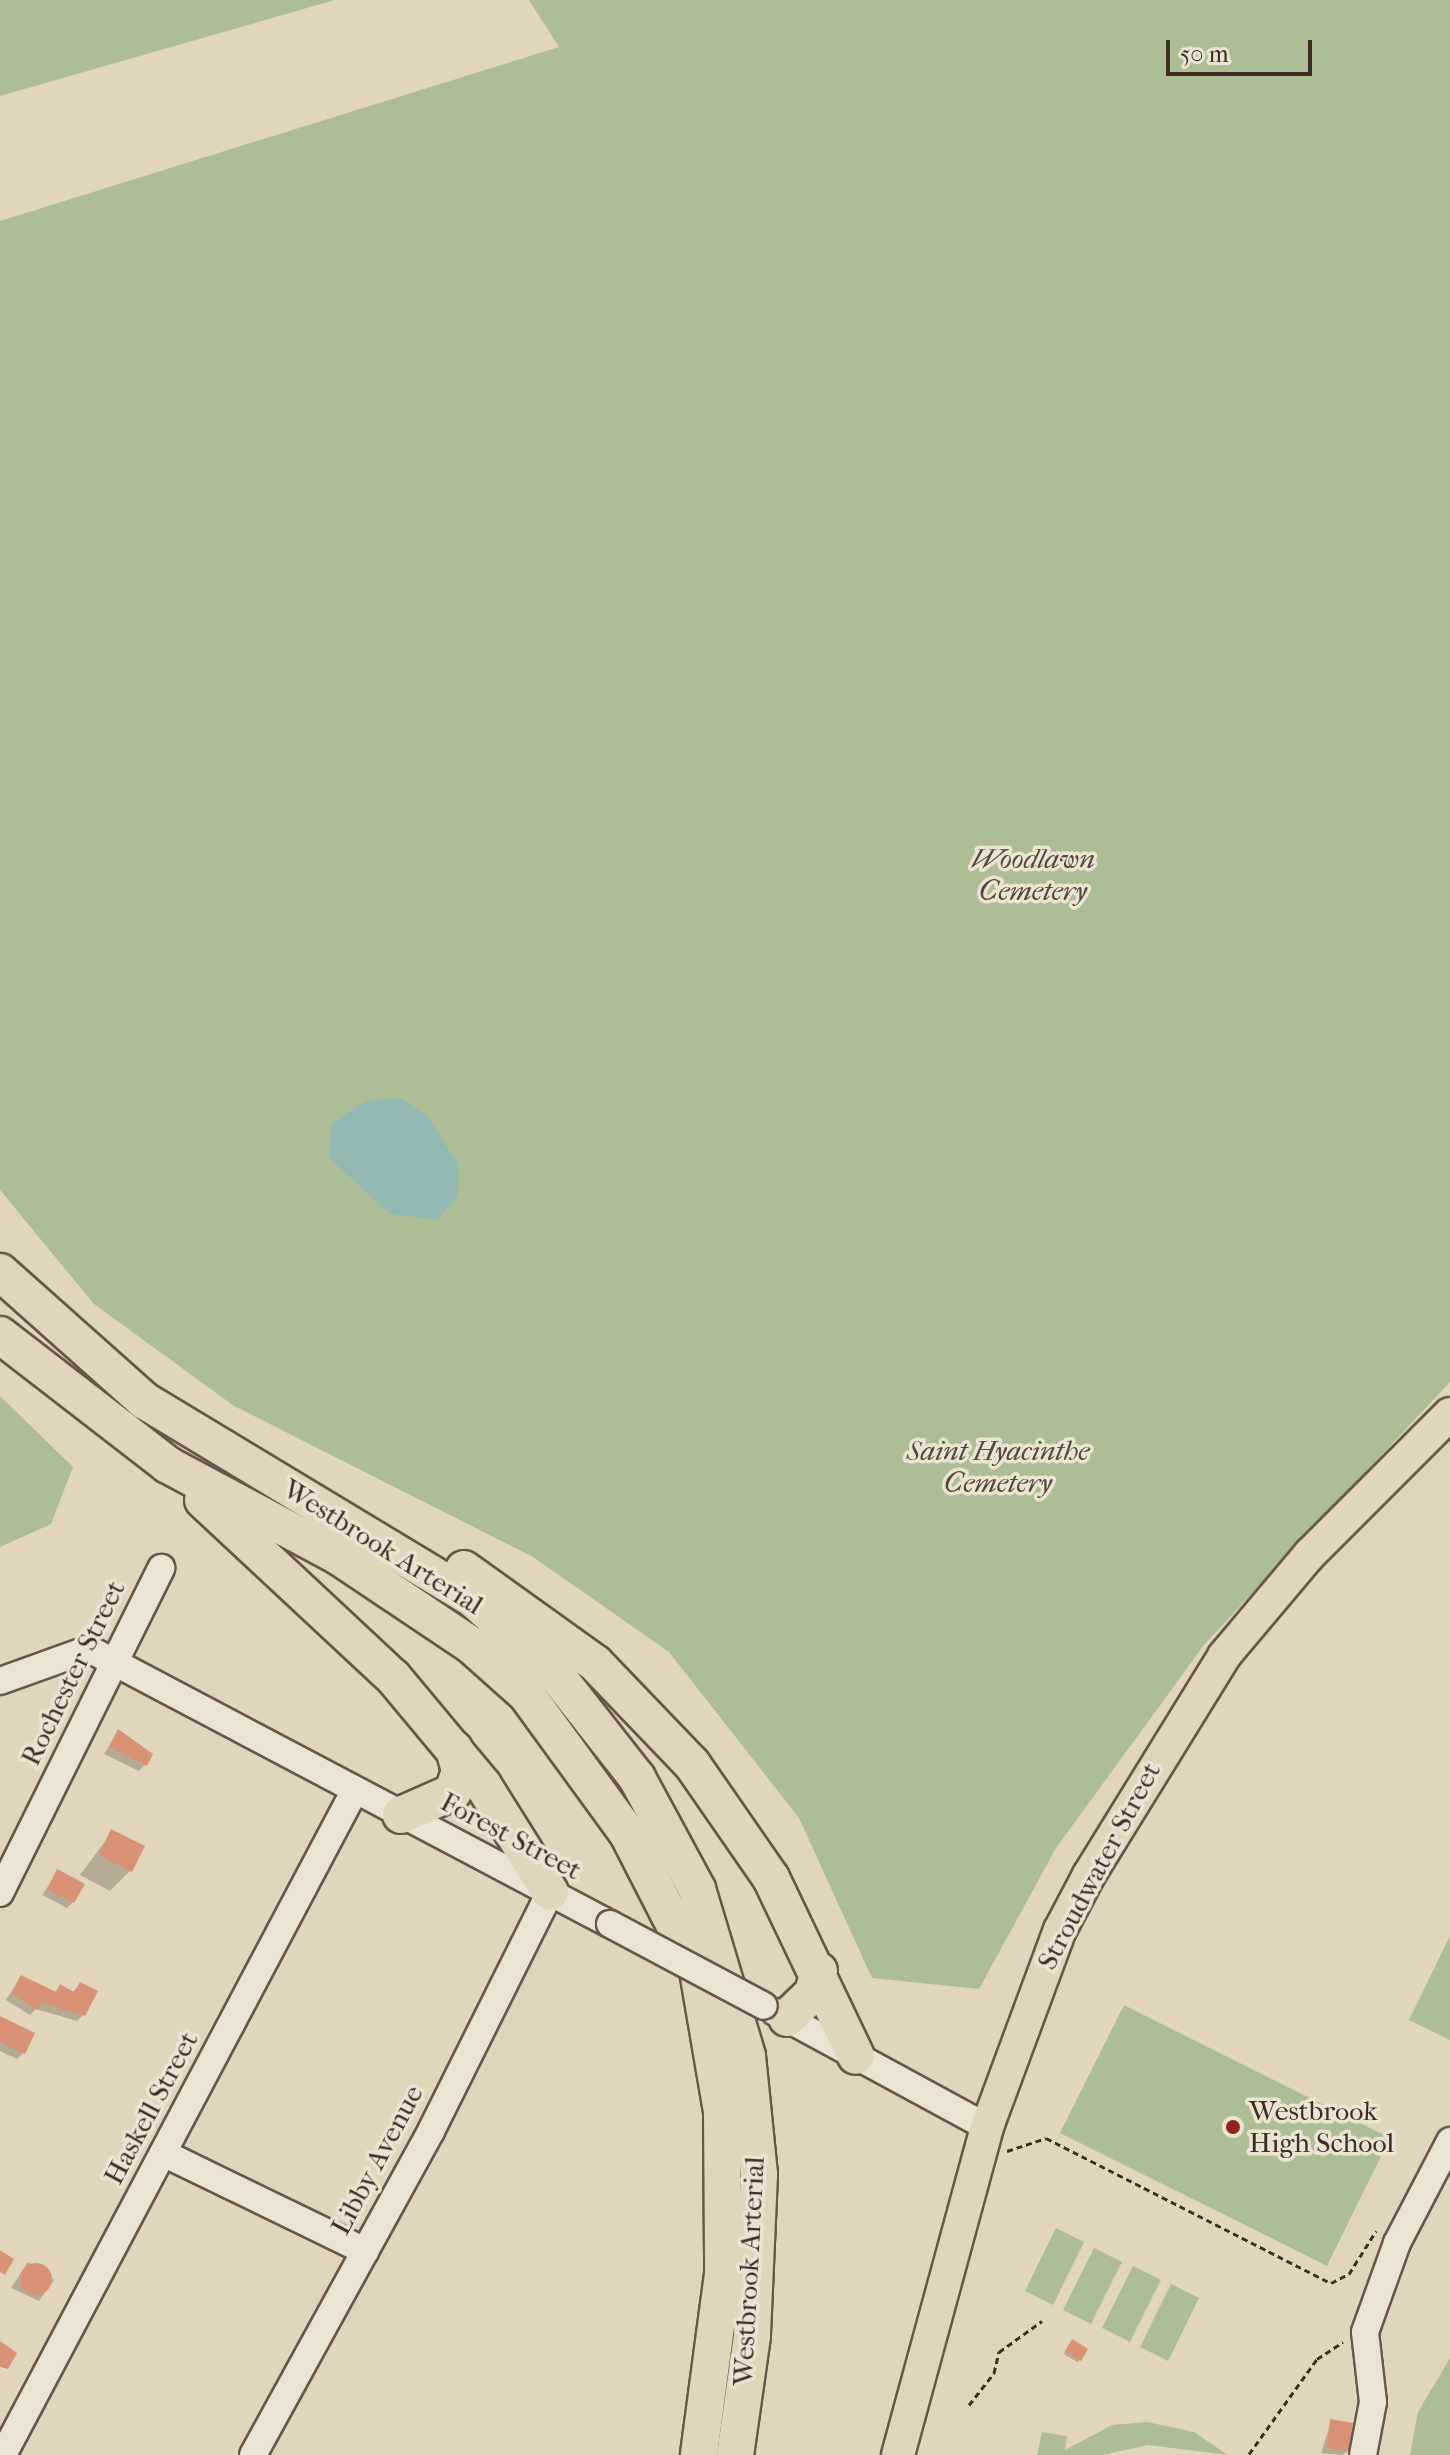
<!DOCTYPE html>
<style>
body{margin:0}
#map{position:relative;width:1450px;height:2455px;overflow:hidden;background:#e1d5bc;font-family:"IM FELL French Canon",serif}
div>[style]{position:absolute}
.green>*{inset:0;background:#adbe96}
.water>*{inset:0;background:#94b8b3}
.shadow>*{inset:0;background:#0003}
.building>*{inset:0;background:#d99276}
.round{border-radius:50%}
.path>*{height:3px;margin-top:-1.5px;transform-origin:0;background:repeating-linear-gradient(90deg,#3e2d25 0 6px,transparent 0 10px)}
.roads{filter:drop-shadow(2px 0 #67574b) drop-shadow(-2px 0 #67574b) drop-shadow(0 2px #67574b) drop-shadow(0 -2px #67574b)}
.minor>*{height:26px;margin:-13px;padding:0 13px;transform-origin:13px;border-radius:13px;background:#ece4d3}
.major>*{height:32px;margin:-16px;padding:0 16px;transform-origin:16px;border-radius:16px;background:#e1d5bc}
.highway>*{height:36px;margin:-18px;padding:0 18px;transform-origin:18px;border-radius:18px;background:#e1d5bc}
.bridges{filter:drop-shadow(2px 0 #67574b) drop-shadow(-2px 0 #67574b) drop-shadow(0 2px #67574b) drop-shadow(0 -2px #67574b)}
.minor-bridge>*{height:26px;margin:-13px;padding:0 13px;transform-origin:13px;border-radius:13px;background:#ece4d3}
.dots>*{width:22px;height:22px;translate:-50% -50%;box-sizing:border-box;border:4px solid #ece4d3;border-radius:50%}
span{translate:-50% -50%;white-space:nowrap;text-align:center;line-height:1.15;-webkit-text-stroke:7px #ece4d3;paint-order:stroke}
.park-label{font-size:28px;color:#544a3c;font-style:italic}
.street-label{font-size:28px;color:#3e2d25}
.poi-label{font-size:28px;color:#3e2d25}
.left{translate:0 -50%;text-align:left}
.scale{position:absolute;left:1166px;top:40px;width:146px;height:36px;box-sizing:border-box;border:4px solid #3e2d25;border-top:0;padding-left:10px;font-size:24px;line-height:28px;white-space:nowrap;color:#3e2d25;-webkit-text-stroke:6px #ece4d3;paint-order:stroke}
</style>
<div id="map">
<div class="green">
<i style="clip-path:polygon(0 0,335px 0,0 96px)"></i>
<i style="clip-path:polygon(529px 0,1450px 0,1450px 1382px,1204px 1645px,1056px 1848px,979px 1989px,872px 1978px,799px 1818px,669px 1652px,533px 1557px,234px 1406px,94px 1304px,0 1190px,0 221px,559px 47px)"></i>
<i style="clip-path:polygon(0 1396px,73px 1467px,51px 1524px,0 1547px)"></i>
<i style="clip-path:polygon(1450px 1936px,1450px 2040px,1409px 2020px)"></i>
<i style="clip-path:polygon(1124px 2005px,1390px 2138px,1327px 2266px,1060px 2133px)"></i>
<i style="clip-path:polygon(1056px 2228px,1084px 2242px,1053px 2305px,1025px 2291px)"></i>
<i style="clip-path:polygon(1094px 2248px,1122px 2262px,1091px 2324px,1063px 2310px)"></i>
<i style="clip-path:polygon(1133px 2266px,1161px 2280px,1130px 2342px,1102px 2328px)"></i>
<i style="clip-path:polygon(1171px 2284px,1199px 2298px,1168px 2361px,1140px 2347px)"></i>
<i style="clip-path:polygon(1450px 2358px,1450px 2455px,1410px 2455px,1418px 2412px)"></i>
<i style="clip-path:polygon(1147px 2422px,1194px 2432px,1228px 2455px,1148px 2445px,1103px 2455px,1037px 2455px,1042px 2432px,1067px 2436px,1065px 2450px,1112px 2425px)"></i>
</div>
<div class="water">
<i style="clip-path:polygon(400px 1098px,426px 1114px,458px 1164px,458px 1196px,437px 1220px,390px 1214px,329px 1158px,332px 1123px,365px 1101px)"></i>
</div>
<div class="shadow">
<i style="clip-path:polygon(119px 1731px,145px 1765px,139px 1771px,104px 1754px)"></i>
<i style="clip-path:polygon(112px 1832px,131px 1870px,110px 1891px,80px 1875px)"></i>
<i style="clip-path:polygon(58px 1872px,73px 1902px,67px 1908px,42px 1895px)"></i>
<i style="clip-path:polygon(21px 1977px,54px 1993px,60px 1987px,72px 1993px,80px 1984px,83px 2015px,77px 2021px,36px 2009px,30px 2015px,6px 2000px)"></i>
<i style="clip-path:polygon(0 2019px,23px 2053px,17px 2059px,0 2051px)"></i>
<i style="clip-path:polygon(28px 2262px,54px 2280px,39px 2301px,11px 2288px)"></i>
<i style="clip-path:polygon(1069px 2344px,1080px 2360px,1077px 2362px,1064px 2354px)"></i>
<i style="clip-path:polygon(1331px 2422px,1348px 2450px,1343px 2455px,1321px 2453px)"></i>
</div>
<div class="building">
<i style="clip-path:polygon(118px 1729px,153px 1754px,147px 1766px,109px 1747px)"></i>
<i style="clip-path:polygon(111px 1829px,145px 1846px,132px 1872px,99px 1855px)"></i>
<i style="clip-path:polygon(57px 1869px,85px 1884px,74px 1903px,47px 1889px)"></i>
<i style="clip-path:polygon(21px 1975px,56px 1992px,60px 1984px,74px 1992px,80px 1982px,98px 1991px,85px 2016px,42px 2002px,38px 2010px,11px 1993px)"></i>
<i style="clip-path:polygon(0 2016px,35px 2033px,25px 2054px,0 2042px)"></i>
<i style="clip-path:polygon(0 2250px,14px 2259px,5px 2275px,0 2272px)"></i>
<i class="round" style="left:20px;top:2263px;width:32px;height:32px"></i>
<i style="clip-path:polygon(1072px 2339px,1088px 2349px,1081px 2361px,1065px 2351px)"></i>
<i style="clip-path:polygon(0 2341px,17px 2353px,8px 2369px,0 2367px)"></i>
<i style="clip-path:polygon(1330px 2419px,1353px 2423px,1350px 2451px,1327px 2448px)"></i>
</div>
<div class="path">
<i style="left:1007px;top:2151px;width:41px;rotate:-18.4deg"></i>
<i style="left:1046px;top:2138px;width:320px;rotate:27deg"></i>
<i style="left:1331px;top:2283px;width:20px;rotate:-27deg"></i>
<i style="left:1349px;top:2274px;width:51px;rotate:-57.9deg"></i>
<i style="left:969px;top:2405px;width:41px;rotate:-52deg"></i>
<i style="left:994px;top:2373px;width:22px;rotate:-77deg"></i>
<i style="left:999px;top:2352px;width:53px;rotate:-35.8deg"></i>
<i style="left:1249px;top:2454px;width:117px;rotate:-54.4deg"></i>
<i style="left:1317px;top:2359px;width:31px;rotate:-33deg"></i>
</div>
<div class="roads">
<div class="minor">
<i style="left:0;top:1681px;width:95px;rotate:-19.8deg"></i>
<i style="left:89px;top:1649px;width:589px;rotate:27.83deg"></i>
<i style="left:0;top:1893px;width:363px;rotate:-63.6deg"></i>
<i style="left:775px;top:2012px;width:241px;rotate:28.5deg"></i>
<i style="left:163px;top:2153px;width:225px;rotate:25.9deg"></i>
<i style="left:3px;top:2455px;width:752px;rotate:-62.11deg"></i>
<i style="left:253px;top:2455px;width:370px;rotate:-61.2deg"></i>
<i style="left:431px;top:2131px;width:267px;rotate:-63.5deg"></i>
<i style="left:1363px;top:2455px;width:54px;rotate:-79.3deg"></i>
<i style="left:1373px;top:2402px;width:70px;rotate:-96.5deg"></i>
<i style="left:1365px;top:2332px;width:95px;rotate:-70.2deg"></i>
<i style="left:1397px;top:2243px;width:115px;rotate:-62.5deg"></i>
</div>
<div class="major">
<i style="left:898px;top:2455px;width:340px;rotate:-74.8deg"></i>
<i style="left:987px;top:2127px;width:210px;rotate:-69.7deg"></i>
<i style="left:1060px;top:1930px;width:62px;rotate:-62.2deg"></i>
<i style="left:1089px;top:1875px;width:257px;rotate:-58.3deg"></i>
<i style="left:1224px;top:1656px;width:133px;rotate:-49.9deg"></i>
<i style="left:1310px;top:1554px;width:198px;rotate:-45deg"></i>
</div>
<div class="highway">
<i style="left:0;top:1272px;width:194px;rotate:41.7deg"></i>
<i style="left:145px;top:1401px;width:383px;rotate:31.1deg"></i>
<i style="left:473px;top:1599px;width:109px;rotate:42deg"></i>
<i style="left:554px;top:1672px;width:135px;rotate:51.9deg"></i>
<i style="left:637px;top:1778px;width:126px;rotate:61.6deg"></i>
<i style="left:697px;top:1889px;width:174px;rotate:73.3deg"></i>
<i style="left:747px;top:2056px;width:119px;rotate:84.2deg"></i>
<i style="left:759px;top:2174px;width:162px;rotate:92.5deg"></i>
<i style="left:752px;top:2336px;width:120px;rotate:98.1deg"></i>
<i style="left:0;top:1335px;width:212px;rotate:37.7deg"></i>
<i style="left:168px;top:1465px;width:193px;rotate:28.2deg"></i>
<i style="left:338px;top:1556px;width:160px;rotate:33.8deg"></i>
<i style="left:471px;top:1645px;width:74px;rotate:41.7deg"></i>
<i style="left:526px;top:1694px;width:173px;rotate:53.9deg"></i>
<i style="left:628px;top:1834px;width:154px;rotate:62.9deg"></i>
<i style="left:698px;top:1971px;width:142px;rotate:80.3deg"></i>
<i style="left:722px;top:2111px;width:163px;rotate:89.6deg"></i>
<i style="left:723px;top:2274px;width:183px;rotate:97.6deg"></i>
<i style="left:203px;top:1500px;width:260px;rotate:43deg"></i>
<i style="left:393px;top:1677px;width:141px;rotate:50.2deg"></i>
<i style="left:483px;top:1785px;width:126px;rotate:57.9deg"></i>
<i style="left:464px;top:1569px;width:161px;rotate:35.7deg"></i>
<i style="left:595px;top:1663px;width:140px;rotate:46.2deg"></i>
<i style="left:692px;top:1764px;width:139px;rotate:55.3deg"></i>
<i style="left:771px;top:1878px;width:197px;rotate:64.5deg"></i>
<i style="left:401px;top:1815px;width:57px;rotate:-23.9deg"></i>
<i style="left:453px;top:1792px;width:22px;rotate:-72deg"></i>
<i style="left:460px;top:1771px;width:23px;rotate:-105deg"></i>
<i style="left:787px;top:2018px;width:36px;rotate:-44deg"></i>
<i style="left:813px;top:1993px;width:23px;rotate:-75deg"></i>
</div>
</div>
<div class="bridges">
<div class="minor-bridge">
<i style="left:610px;top:1924px;width:174px;rotate:28deg"></i>
</div>
</div>
<div class="dots">
<i style="left:1233px;top:2127px;background:#8f2418"></i>
</div>
<div class="park-label">
<span style="left:1033px;top:875px">Woodlawn<br>Cemetery</span>
<span style="left:998px;top:1467px">Saint Hyacinthe<br>Cemetery</span>
</div>
<div class="street-label">
<span style="left:383px;top:1547px;rotate:32deg">Westbrook Arterial</span>
<span style="left:73px;top:1673px;rotate:-64deg">Rochester Street</span>
<span style="left:511px;top:1836px;rotate:28deg">Forest Street</span>
<span style="left:1099px;top:1866px;rotate:-62deg">Stroudwater Street</span>
<span style="left:151px;top:2108px;rotate:-62deg">Haskell Street</span>
<span style="left:377px;top:2160px;rotate:-62deg">Libby Avenue</span>
<span style="left:749px;top:2271px;rotate:-87deg">Westbrook Arterial</span>
</div>
<div class="poi-label">
<span class="left" style="left:1249px;top:2127px">Westbrook<br>High School</span>
</div>
<div class="scale">50 m</div>
</div>
